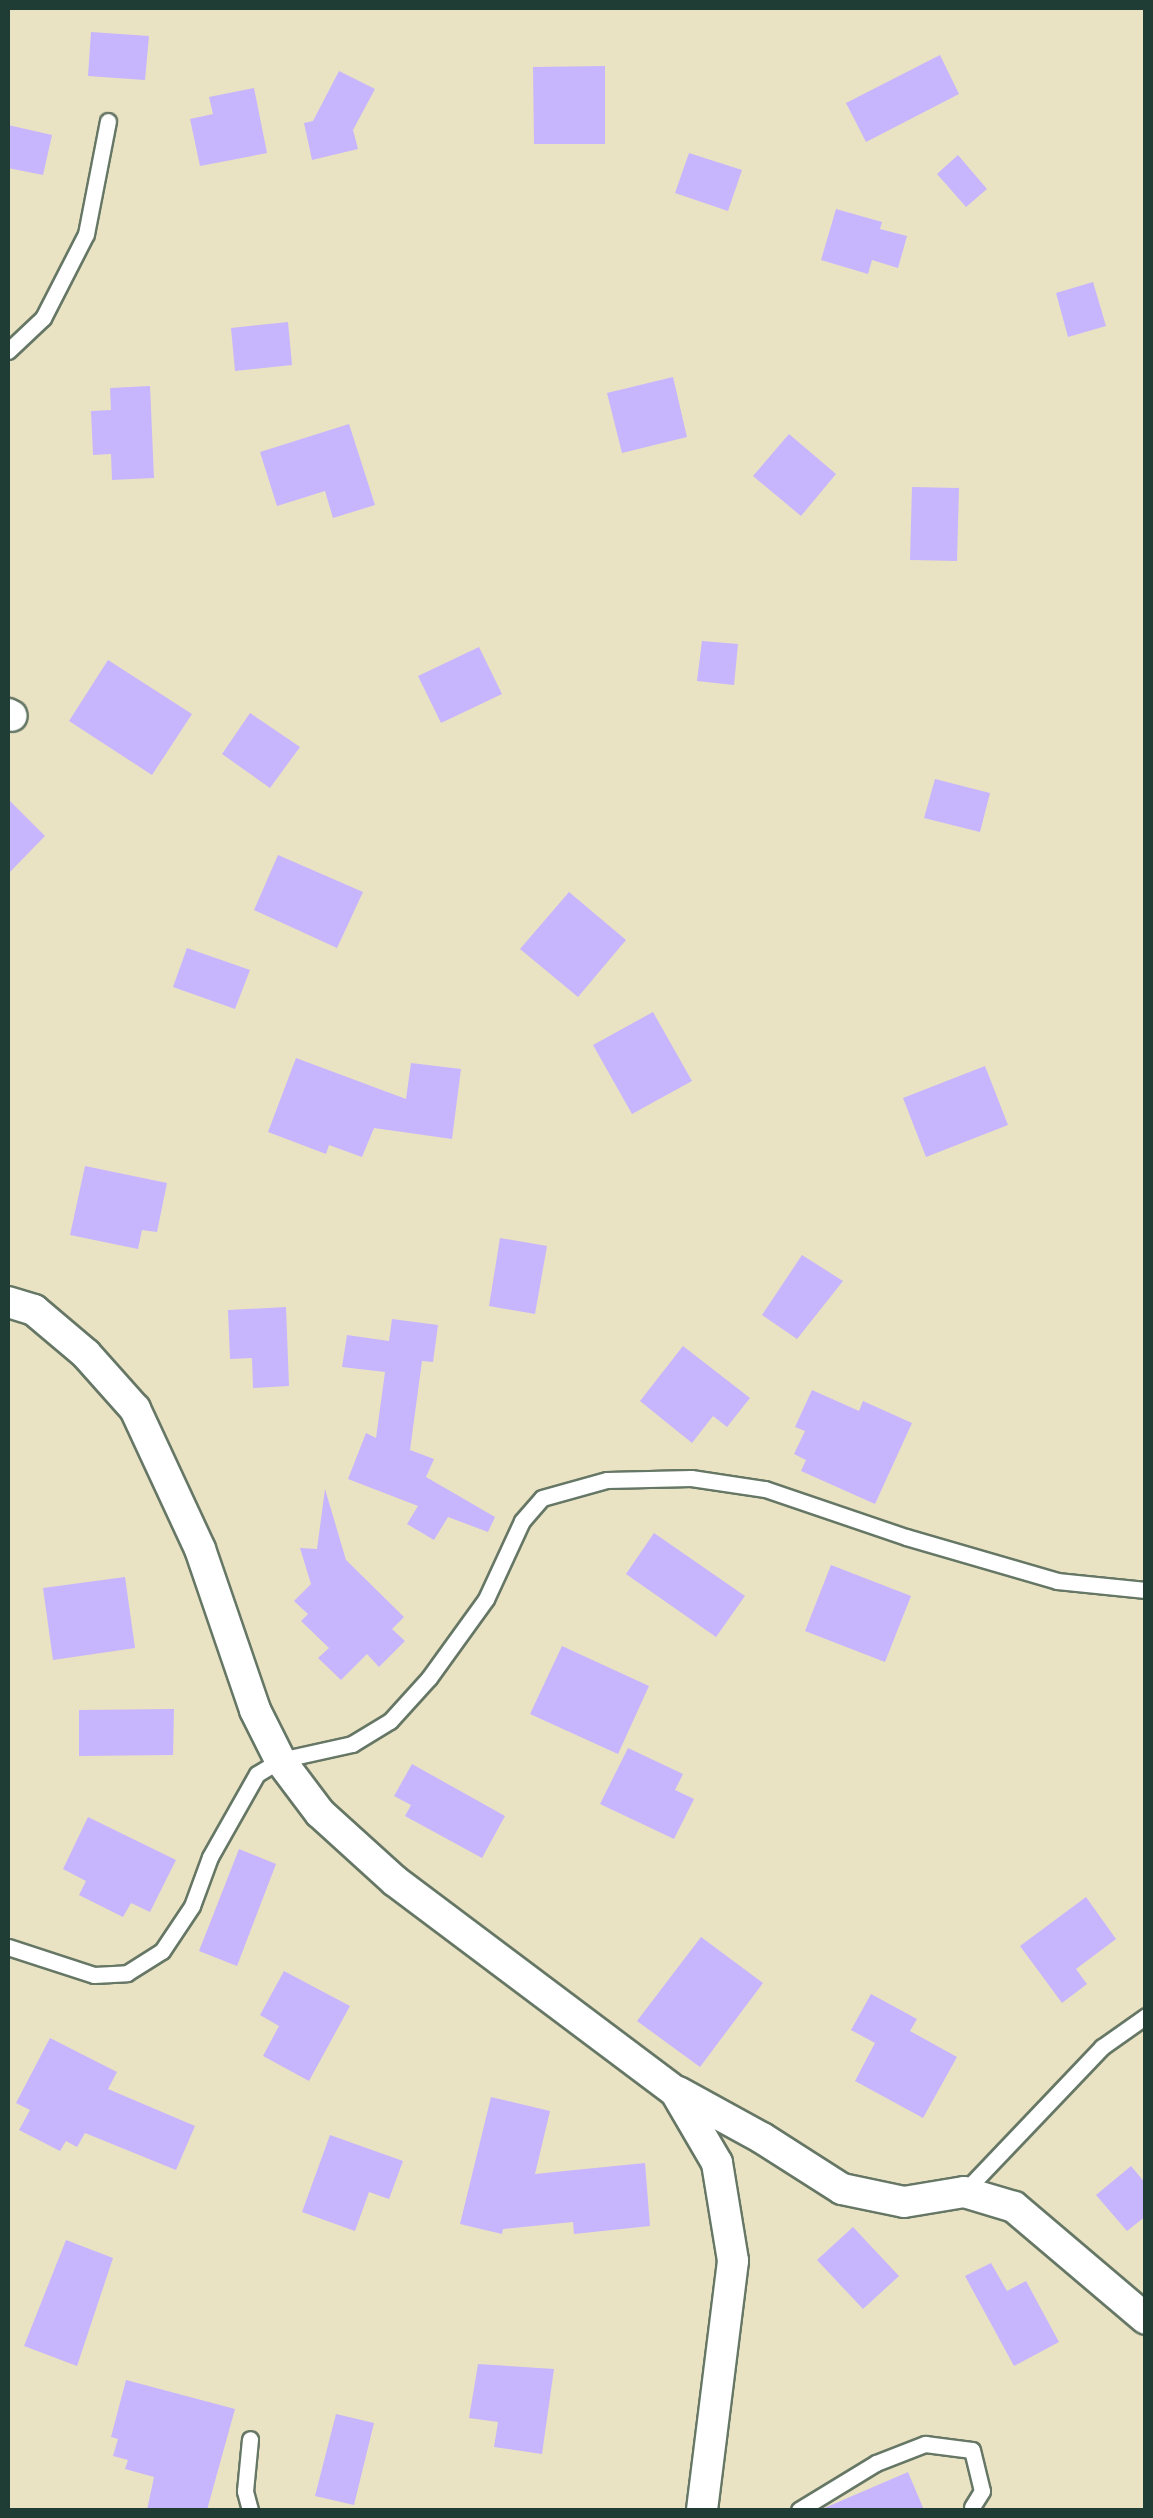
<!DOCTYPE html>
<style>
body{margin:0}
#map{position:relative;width:1153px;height:2518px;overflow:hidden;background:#eae3c3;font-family:Delius,sans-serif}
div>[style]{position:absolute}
.building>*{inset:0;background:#c7b5fd}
.roads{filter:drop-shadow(2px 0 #676) drop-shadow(-2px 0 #676) drop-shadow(0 2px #676) drop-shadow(0 -2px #676)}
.lane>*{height:15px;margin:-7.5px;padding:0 7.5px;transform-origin:7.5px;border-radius:7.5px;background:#fff}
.street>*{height:30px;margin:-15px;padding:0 15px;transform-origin:15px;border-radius:15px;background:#fff}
span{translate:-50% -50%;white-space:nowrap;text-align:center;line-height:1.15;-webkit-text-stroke:8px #fbf7ec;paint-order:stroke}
.frame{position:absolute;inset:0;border:10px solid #1f3d34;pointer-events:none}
</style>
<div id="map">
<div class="building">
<i style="clip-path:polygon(91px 32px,149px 36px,145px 80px,88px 76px)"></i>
<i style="clip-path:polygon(940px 55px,959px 94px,866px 142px,846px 103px)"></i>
<i style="clip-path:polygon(605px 66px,605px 144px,534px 144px,533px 67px)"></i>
<i style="clip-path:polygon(339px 71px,375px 89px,353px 130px,358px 149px,312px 160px,304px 123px,313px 121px)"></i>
<i style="clip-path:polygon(254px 88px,267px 153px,200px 166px,190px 119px,213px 114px,209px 97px)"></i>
<i style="clip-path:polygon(8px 125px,52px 135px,43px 175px,8px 168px)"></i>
<i style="clip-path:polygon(689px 153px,742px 170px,728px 211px,675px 193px)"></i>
<i style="clip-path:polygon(958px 155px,987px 189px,966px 207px,937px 174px)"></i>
<i style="clip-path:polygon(836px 209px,882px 222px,880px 229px,907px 236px,898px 268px,872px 260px,868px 274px,821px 260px)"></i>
<i style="clip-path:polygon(1093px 282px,1106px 326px,1068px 337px,1056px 293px)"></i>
<i style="clip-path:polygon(288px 322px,292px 365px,235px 371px,231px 328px)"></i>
<i style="clip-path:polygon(673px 377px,687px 437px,622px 453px,607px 393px)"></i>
<i style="clip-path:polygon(150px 386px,154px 478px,112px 480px,111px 454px,93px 455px,91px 411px,111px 410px,110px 388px)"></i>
<i style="clip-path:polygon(349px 424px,375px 505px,333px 518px,325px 491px,277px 506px,260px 452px)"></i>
<i style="clip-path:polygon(789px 434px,836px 474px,801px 516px,753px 476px)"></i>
<i style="clip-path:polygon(912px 487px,959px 488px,957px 561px,910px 560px)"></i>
<i style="clip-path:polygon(702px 641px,738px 644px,734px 685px,697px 681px)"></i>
<i style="clip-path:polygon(479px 647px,502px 694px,441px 723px,418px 676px)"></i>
<i style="clip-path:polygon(108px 660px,192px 714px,152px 775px,69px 721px)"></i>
<i style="clip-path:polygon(250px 713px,300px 747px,270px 788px,222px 754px)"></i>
<i style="clip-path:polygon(935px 779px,990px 793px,980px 832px,924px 818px)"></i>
<i style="clip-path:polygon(8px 799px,45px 836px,8px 874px)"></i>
<i style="clip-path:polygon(278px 855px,363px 892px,337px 948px,254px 910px)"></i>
<i style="clip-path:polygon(569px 892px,626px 940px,578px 997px,520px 949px)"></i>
<i style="clip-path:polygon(187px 948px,250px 970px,235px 1009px,173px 987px)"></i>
<i style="clip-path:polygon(653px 1012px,692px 1081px,632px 1114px,593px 1045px)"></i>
<i style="clip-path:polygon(296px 1058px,406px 1099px,411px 1063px,461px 1069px,452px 1139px,374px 1128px,362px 1157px,329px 1145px,326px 1154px,268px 1132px)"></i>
<i style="clip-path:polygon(985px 1066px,1008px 1125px,926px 1157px,903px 1098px)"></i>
<i style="clip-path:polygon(85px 1166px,167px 1183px,157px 1232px,142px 1230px,138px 1249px,70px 1235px)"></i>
<i style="clip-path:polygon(500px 1238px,547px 1246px,535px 1314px,489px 1306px)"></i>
<i style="clip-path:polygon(802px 1255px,843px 1281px,797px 1339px,762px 1315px)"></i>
<i style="clip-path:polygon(286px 1307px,289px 1386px,253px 1388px,252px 1358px,230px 1359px,228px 1310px)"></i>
<i style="clip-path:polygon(392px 1319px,438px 1325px,433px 1362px,422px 1361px,410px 1450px,434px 1459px,426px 1477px,495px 1517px,488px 1532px,448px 1517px,434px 1540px,407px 1524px,418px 1506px,348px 1479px,366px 1433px,376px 1438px,385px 1372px,342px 1367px,347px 1335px,389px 1341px)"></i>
<i style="clip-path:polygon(683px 1346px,750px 1398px,727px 1427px,713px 1416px,692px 1443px,640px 1401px)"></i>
<i style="clip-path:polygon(812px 1390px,859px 1411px,863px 1401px,912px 1423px,875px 1504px,801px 1471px,806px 1460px,794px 1454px,805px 1431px,795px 1427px)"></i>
<i style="clip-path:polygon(325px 1489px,346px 1560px,404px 1617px,392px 1629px,405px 1641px,379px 1667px,367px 1654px,341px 1680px,318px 1658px,329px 1648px,301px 1621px,308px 1614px,294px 1601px,311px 1584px,300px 1548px,317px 1549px)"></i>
<i style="clip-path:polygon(654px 1533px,745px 1596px,716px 1637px,626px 1574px)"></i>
<i style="clip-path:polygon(831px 1565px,911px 1596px,885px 1662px,805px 1631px)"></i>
<i style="clip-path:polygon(125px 1577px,135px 1648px,53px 1660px,43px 1588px)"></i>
<i style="clip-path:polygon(562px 1646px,649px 1686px,618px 1754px,530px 1714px)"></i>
<i style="clip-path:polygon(174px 1709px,173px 1755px,79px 1756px,79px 1710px)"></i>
<i style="clip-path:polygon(628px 1748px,683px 1774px,675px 1790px,694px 1799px,674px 1839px,600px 1804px)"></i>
<i style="clip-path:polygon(412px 1764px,505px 1816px,482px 1858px,405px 1816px,411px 1805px,394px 1796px)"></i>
<i style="clip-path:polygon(88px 1817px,176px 1860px,150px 1912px,131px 1903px,123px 1917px,79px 1895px,86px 1881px,63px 1869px)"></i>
<i style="clip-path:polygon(239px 1849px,276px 1864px,237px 1966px,199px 1951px)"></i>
<i style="clip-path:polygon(1086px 1897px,1116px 1939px,1076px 1969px,1087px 1984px,1062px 2003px,1020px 1946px)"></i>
<i style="clip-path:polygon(701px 1937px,763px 1983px,700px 2067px,637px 2021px)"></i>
<i style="clip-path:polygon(284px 1971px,350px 2006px,309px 2081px,263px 2056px,279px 2026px,260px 2015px)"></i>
<i style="clip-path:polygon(871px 1994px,917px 2019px,910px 2031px,957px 2057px,923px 2118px,855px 2081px,875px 2043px,851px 2030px)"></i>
<i style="clip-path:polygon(50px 2038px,117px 2072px,108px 2089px,195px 2126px,176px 2170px,85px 2133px,77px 2147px,66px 2141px,60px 2151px,19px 2130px,30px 2110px,16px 2103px)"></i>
<i style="clip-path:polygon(491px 2097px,550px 2111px,535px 2174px,645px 2163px,650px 2226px,574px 2234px,573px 2222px,503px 2229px,502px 2234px,460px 2224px)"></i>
<i style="clip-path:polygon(330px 2135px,403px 2161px,389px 2199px,369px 2192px,355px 2231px,302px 2212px)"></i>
<i style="clip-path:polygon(1131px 2166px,1146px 2184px,1146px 2216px,1127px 2231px,1096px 2195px)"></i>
<i style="clip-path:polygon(853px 2227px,899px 2276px,863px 2309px,817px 2260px)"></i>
<i style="clip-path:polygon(66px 2240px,113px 2258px,77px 2366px,24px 2346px)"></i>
<i style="clip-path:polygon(991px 2263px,1007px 2291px,1026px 2281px,1059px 2342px,1014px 2366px,965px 2276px)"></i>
<i style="clip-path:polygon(478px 2364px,554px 2369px,542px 2454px,494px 2447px,498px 2422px,469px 2418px)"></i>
<i style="clip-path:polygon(126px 2380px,235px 2409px,207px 2510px,147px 2510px,154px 2477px,125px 2469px,128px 2460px,113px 2456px,118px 2439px,111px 2437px)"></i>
<i style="clip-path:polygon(336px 2414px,374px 2423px,354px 2505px,315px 2496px)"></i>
<i style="clip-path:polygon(908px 2472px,924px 2510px,820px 2510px,822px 2509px)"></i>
</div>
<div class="roads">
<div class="lane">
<i style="left:8px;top:351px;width:48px;rotate:-43.3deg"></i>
<i style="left:43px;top:318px;width:94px;rotate:-62.9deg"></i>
<i style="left:86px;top:234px;width:115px;rotate:-79deg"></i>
<i style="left:8px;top:1947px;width:90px;rotate:18deg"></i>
<i style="left:94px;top:1975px;width:33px;rotate:-3deg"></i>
<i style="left:127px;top:1973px;width:41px;rotate:-32.2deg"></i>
<i style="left:162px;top:1951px;width:54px;rotate:-56.3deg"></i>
<i style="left:192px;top:1906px;width:52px;rotate:-69.8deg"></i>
<i style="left:210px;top:1857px;width:95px;rotate:-60.5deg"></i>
<i style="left:257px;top:1774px;width:27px;rotate:-31deg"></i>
<i style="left:280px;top:1760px;width:74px;rotate:-12.5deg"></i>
<i style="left:352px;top:1744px;width:44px;rotate:-31.2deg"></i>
<i style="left:390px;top:1721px;width:58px;rotate:-47.8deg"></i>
<i style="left:429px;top:1678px;width:97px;rotate:-54.2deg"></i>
<i style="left:486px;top:1599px;width:86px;rotate:-65.2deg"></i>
<i style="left:522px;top:1521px;width:30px;rotate:-49deg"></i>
<i style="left:542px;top:1498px;width:67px;rotate:-15.5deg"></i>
<i style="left:607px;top:1480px;width:84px;rotate:-1.4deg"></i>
<i style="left:691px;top:1478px;width:75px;rotate:8.5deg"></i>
<i style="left:765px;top:1489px;width:149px;rotate:18.8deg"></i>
<i style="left:906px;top:1537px;width:157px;rotate:16.2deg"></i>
<i style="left:1057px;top:1581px;width:89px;rotate:5.8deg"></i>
<i style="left:964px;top:2192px;width:200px;rotate:-46.4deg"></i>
<i style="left:1102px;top:2047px;width:54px;rotate:-35.2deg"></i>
<i style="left:250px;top:2510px;width:20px;rotate:-105deg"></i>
<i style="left:245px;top:2491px;width:52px;rotate:-84.5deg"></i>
<i style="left:799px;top:2510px;width:90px;rotate:-31.4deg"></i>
<i style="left:876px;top:2463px;width:53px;rotate:-21.2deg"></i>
<i style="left:925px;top:2444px;width:47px;rotate:7.3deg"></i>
<i style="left:972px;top:2450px;width:42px;rotate:76.3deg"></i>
<i style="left:982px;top:2491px;width:19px;rotate:122deg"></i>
</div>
<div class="street">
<i style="left:8px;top:714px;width:4px;rotate:27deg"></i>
<i style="left:8px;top:1302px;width:27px;rotate:17deg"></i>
<i style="left:34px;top:1310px;width:68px;rotate:40.2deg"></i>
<i style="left:86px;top:1354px;width:74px;rotate:48.3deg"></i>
<i style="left:135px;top:1409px;width:154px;rotate:65.1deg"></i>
<i style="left:200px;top:1549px;width:170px;rotate:71.1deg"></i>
<i style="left:255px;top:1710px;width:56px;rotate:63.4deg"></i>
<i style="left:280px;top:1760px;width:66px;rotate:53deg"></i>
<i style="left:320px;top:1813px;width:101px;rotate:42.2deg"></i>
<i style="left:395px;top:1881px;width:350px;rotate:36.9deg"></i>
<i style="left:675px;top:2091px;width:83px;rotate:59.7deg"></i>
<i style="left:717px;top:2163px;width:99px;rotate:80.7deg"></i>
<i style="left:733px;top:2261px;width:251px;rotate:97.1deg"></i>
<i style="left:678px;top:2092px;width:96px;rotate:28.7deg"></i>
<i style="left:762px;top:2138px;width:95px;rotate:32.5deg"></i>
<i style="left:842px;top:2189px;width:63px;rotate:11.8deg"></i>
<i style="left:904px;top:2202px;width:61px;rotate:-9.5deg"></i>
<i style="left:964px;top:2192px;width:52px;rotate:16.7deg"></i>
<i style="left:1014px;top:2207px;width:173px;rotate:40.3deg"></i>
</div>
</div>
<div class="frame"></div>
</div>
